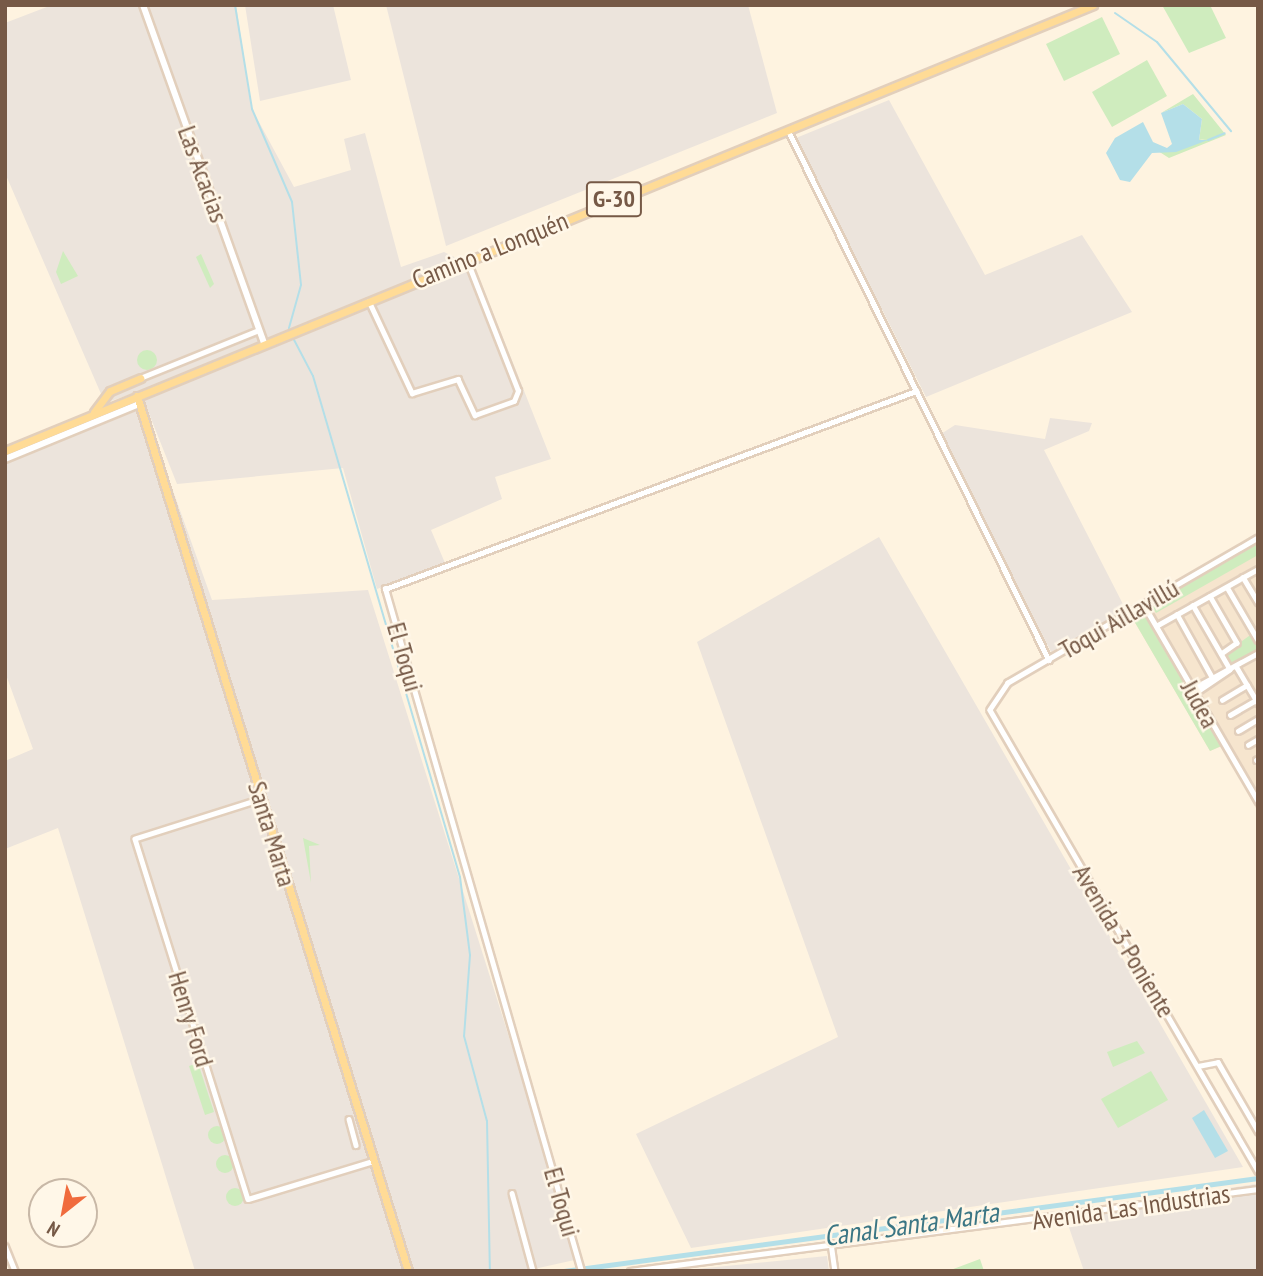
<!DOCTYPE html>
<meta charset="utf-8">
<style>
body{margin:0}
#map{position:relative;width:1263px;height:1276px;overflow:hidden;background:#fef3e0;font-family:"PT Sans Narrow",sans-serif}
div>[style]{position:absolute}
.residential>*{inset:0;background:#f6e5ce}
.industrial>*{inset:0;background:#ece4dc}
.green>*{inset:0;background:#cfecbe}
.round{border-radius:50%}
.water>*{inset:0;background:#b4dfe8}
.stream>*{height:2px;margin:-1px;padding:0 1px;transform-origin:1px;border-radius:1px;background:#b4dfe8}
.canal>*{height:4.5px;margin:-2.25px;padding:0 2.25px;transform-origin:2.25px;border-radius:2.25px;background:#b4dfe8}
.roads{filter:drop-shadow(2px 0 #e2cfbc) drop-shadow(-2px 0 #e2cfbc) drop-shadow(0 2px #e2cfbc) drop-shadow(0 -2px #e2cfbc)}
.street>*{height:4.5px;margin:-2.25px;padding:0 2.25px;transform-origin:2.25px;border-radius:2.25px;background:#fff}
.secondary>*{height:6px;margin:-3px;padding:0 3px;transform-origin:3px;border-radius:3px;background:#fff}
.primary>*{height:7px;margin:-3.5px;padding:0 3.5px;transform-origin:3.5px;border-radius:3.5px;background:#ffdb96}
span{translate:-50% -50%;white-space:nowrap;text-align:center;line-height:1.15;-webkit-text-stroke:5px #fff7e8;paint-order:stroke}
.shield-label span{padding:2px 5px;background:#fff7e8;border:2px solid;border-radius:5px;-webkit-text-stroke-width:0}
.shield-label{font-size:24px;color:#765946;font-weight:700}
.street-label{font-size:26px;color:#765946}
.water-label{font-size:28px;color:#3b7684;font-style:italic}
.frame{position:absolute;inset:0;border:7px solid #765946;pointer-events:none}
.north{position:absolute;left:28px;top:1178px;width:70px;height:70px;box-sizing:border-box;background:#fff7e8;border:2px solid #c8b8a7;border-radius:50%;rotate:211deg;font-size:19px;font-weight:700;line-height:28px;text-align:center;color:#765946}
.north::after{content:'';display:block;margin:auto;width:24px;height:32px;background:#f06b3d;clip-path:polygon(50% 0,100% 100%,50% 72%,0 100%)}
</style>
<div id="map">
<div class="residential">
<i style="clip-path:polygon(1258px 540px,1258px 812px,1222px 746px,1210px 751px,1130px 614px)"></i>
</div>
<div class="industrial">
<i style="clip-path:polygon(52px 5px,236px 5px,252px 109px,294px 187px,351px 170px,344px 139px,365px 133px,401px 267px,444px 252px,475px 267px,551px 459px,495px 477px,502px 499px,431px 530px,445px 563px,377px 589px,343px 468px,177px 484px,140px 391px,105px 403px,5px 173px,5px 23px)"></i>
<i style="clip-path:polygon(245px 5px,333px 5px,351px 80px,260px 101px)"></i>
<i style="clip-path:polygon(386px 5px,748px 5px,777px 113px,446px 246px)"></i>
<i style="clip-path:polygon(889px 100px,985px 275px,1082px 235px,1132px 312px,926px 397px,796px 138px)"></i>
<i style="clip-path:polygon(141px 401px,212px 600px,368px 590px,579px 1259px,525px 1271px,195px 1271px,58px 828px,5px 849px,5px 761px,33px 749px,5px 672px,5px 455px)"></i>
<i style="clip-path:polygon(1050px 418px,1092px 423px,1089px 431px,1044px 450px,1126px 610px,1051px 652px,941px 434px,955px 425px,1045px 439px)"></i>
<i style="clip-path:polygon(879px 537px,1243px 1167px,691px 1248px,636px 1134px,838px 1037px,697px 642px)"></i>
<i style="clip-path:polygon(1256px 1184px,1258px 1271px,1084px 1271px,1064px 1213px)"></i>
<i style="clip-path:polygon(827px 1256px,829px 1271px,676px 1271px)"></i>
</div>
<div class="green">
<i style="clip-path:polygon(1162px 5px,1210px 5px,1226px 38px,1189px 53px)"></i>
<i style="clip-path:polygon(1102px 17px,1120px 54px,1064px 81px,1046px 44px)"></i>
<i style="clip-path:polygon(1147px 60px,1167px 96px,1112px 127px,1092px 92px)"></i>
<i style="clip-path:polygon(1193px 94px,1226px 135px,1169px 158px,1158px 151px,1206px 139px,1199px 140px,1202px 119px,1183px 104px,1161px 113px)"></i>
<i style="clip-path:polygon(63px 251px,78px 276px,61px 284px,56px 272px)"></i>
<i style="clip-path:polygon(201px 254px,214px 284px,210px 288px,196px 257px)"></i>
<i class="round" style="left:137px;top:350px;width:20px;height:20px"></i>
<i style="clip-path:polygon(1258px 543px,1258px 555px,1156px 613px,1152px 607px,1165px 597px)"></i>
<i style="clip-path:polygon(1141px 608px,1222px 746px,1219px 747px,1210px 751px,1130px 614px)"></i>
<i style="clip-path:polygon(1253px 633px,1258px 649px,1230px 665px,1223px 655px)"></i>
<i style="clip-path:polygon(303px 838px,320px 845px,309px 846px,311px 883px)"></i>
<i style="clip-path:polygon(1137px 1041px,1145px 1053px,1113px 1067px,1107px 1052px)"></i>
<i style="clip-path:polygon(198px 1063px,214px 1112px,205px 1115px,189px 1066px)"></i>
<i style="clip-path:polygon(1151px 1071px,1168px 1100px,1118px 1128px,1101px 1099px)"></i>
<i class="round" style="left:208px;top:1126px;width:18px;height:18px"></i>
<i class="round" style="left:216px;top:1155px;width:18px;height:18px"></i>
<i class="round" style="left:226px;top:1188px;width:18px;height:18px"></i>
<i style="clip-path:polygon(980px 1259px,984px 1271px,948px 1271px)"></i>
</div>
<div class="water">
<i style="clip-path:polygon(1183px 104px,1202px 119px,1199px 140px,1208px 140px,1176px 152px,1152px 153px,1130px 182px,1120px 180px,1106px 153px,1115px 138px,1143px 122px,1153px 142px,1167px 148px,1172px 144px,1161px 113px)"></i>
<i style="clip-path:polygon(1204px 1110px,1228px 1151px,1215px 1158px,1192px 1118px)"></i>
</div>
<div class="stream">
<i style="left:235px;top:5px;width:105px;rotate:80.7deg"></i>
<i style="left:252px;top:109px;width:101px;rotate:66.7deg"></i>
<i style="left:292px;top:202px;width:83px;rotate:83.8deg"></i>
<i style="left:301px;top:285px;width:45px;rotate:105.6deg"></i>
<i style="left:1115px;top:13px;width:51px;rotate:34.6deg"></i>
<i style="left:1157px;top:42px;width:116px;rotate:50.3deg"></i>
<i style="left:1208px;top:140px;width:18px;rotate:-22deg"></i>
<i style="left:292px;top:336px;width:45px;rotate:62.3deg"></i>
<i style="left:313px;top:376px;width:522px;rotate:73.65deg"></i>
<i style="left:460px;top:877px;width:79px;rotate:82.7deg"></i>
<i style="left:470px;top:955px;width:81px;rotate:94.2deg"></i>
<i style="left:464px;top:1036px;width:88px;rotate:74.9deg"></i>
<i style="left:487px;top:1121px;width:150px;rotate:88.9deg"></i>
</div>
<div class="canal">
<i style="left:564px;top:1271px;width:700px;rotate:-7.63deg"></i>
</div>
<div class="roads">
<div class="street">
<i style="left:788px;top:130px;width:591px;rotate:63.78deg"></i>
<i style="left:369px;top:301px;width:102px;rotate:64.9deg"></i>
<i style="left:412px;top:393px;width:48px;rotate:-16.9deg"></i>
<i style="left:458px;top:379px;width:40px;rotate:65deg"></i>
<i style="left:475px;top:415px;width:41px;rotate:-19.7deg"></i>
<i style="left:514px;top:401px;width:11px;rotate:-68deg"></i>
<i style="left:518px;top:391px;width:140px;rotate:-111.4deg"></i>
<i style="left:140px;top:378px;width:128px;rotate:-22deg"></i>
<i style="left:1258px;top:538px;width:289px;rotate:149.9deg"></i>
<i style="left:1008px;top:683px;width:32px;rotate:124deg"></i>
<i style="left:990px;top:710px;width:533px;rotate:59.83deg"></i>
<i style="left:1243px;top:577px;width:29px;rotate:59deg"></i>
<i style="left:1227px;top:587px;width:61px;rotate:59.7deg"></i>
<i style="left:1210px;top:596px;width:54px;rotate:60.1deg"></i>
<i style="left:1237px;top:643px;width:19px;rotate:145deg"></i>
<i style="left:1144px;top:605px;width:227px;rotate:59.8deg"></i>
<i style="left:1193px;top:605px;width:74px;rotate:60deg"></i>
<i style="left:1177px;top:614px;width:72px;rotate:60.9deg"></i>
<i style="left:1156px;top:626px;width:117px;rotate:-29.2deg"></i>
<i style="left:1236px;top:666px;width:43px;rotate:59.3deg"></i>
<i style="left:1192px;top:689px;width:75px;rotate:-28.6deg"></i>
<i style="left:1195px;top:693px;width:41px;rotate:-34.1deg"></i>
<i style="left:1222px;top:700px;width:29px;rotate:-31deg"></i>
<i style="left:1230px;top:715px;width:30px;rotate:-30deg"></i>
<i style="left:1238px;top:731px;width:23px;rotate:-31deg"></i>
<i style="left:1248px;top:745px;width:12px;rotate:-31deg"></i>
<i style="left:1256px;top:760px;width:2px;rotate:-27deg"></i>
<i style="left:261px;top:799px;width:132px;rotate:162.4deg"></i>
<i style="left:135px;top:839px;width:377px;rotate:72.6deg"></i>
<i style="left:248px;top:1199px;width:131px;rotate:-16.9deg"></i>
<i style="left:1198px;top:1066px;width:20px;rotate:-11deg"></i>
<i style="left:1218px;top:1062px;width:80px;rotate:59.9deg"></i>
<i style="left:349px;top:1119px;width:27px;rotate:75deg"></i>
<i style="left:512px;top:1193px;width:81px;rotate:74.9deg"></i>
<i style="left:831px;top:1243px;width:28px;rotate:82deg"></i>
<i style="left:5px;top:1246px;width:27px;rotate:68deg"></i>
<i style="left:581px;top:1271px;width:710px;rotate:-106.03deg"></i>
<i style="left:385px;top:589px;width:567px;rotate:-20.45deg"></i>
<i style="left:630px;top:1271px;width:633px;rotate:-7.44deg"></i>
</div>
<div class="secondary">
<i style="left:143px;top:5px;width:359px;rotate:70.3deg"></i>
<i style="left:5px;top:459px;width:145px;rotate:-22.3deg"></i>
</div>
<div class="primary">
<i style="left:137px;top:396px;width:916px;rotate:72.79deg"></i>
<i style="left:94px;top:412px;width:26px;rotate:-53deg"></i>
<i style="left:110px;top:391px;width:33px;rotate:-23deg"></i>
<i style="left:5px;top:451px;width:1176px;rotate:-22.29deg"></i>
</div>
</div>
<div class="shield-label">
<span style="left:614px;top:199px">G-30</span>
</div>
<div class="street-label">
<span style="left:203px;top:174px;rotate:70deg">Las Acacias</span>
<span style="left:490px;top:250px;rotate:-22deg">Camino a Lonquén</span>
<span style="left:1119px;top:619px;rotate:-30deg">Toqui Aillavillú</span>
<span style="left:405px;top:657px;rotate:74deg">El Toqui</span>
<span style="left:1200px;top:704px;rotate:61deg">Judea</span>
<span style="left:272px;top:834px;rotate:73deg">Santa Marta</span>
<span style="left:1124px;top:941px;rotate:59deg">Avenida 3 Poniente</span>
<span style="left:191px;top:1019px;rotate:73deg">Henry Ford</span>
<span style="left:562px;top:1202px;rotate:74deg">El Toqui</span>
<span style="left:1131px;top:1207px;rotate:-8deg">Avenida Las Industrias</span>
</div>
<div class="water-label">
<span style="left:911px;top:1224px;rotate:-8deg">Canal Santa Marta</span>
</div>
<div class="frame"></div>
<div class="north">N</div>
</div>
